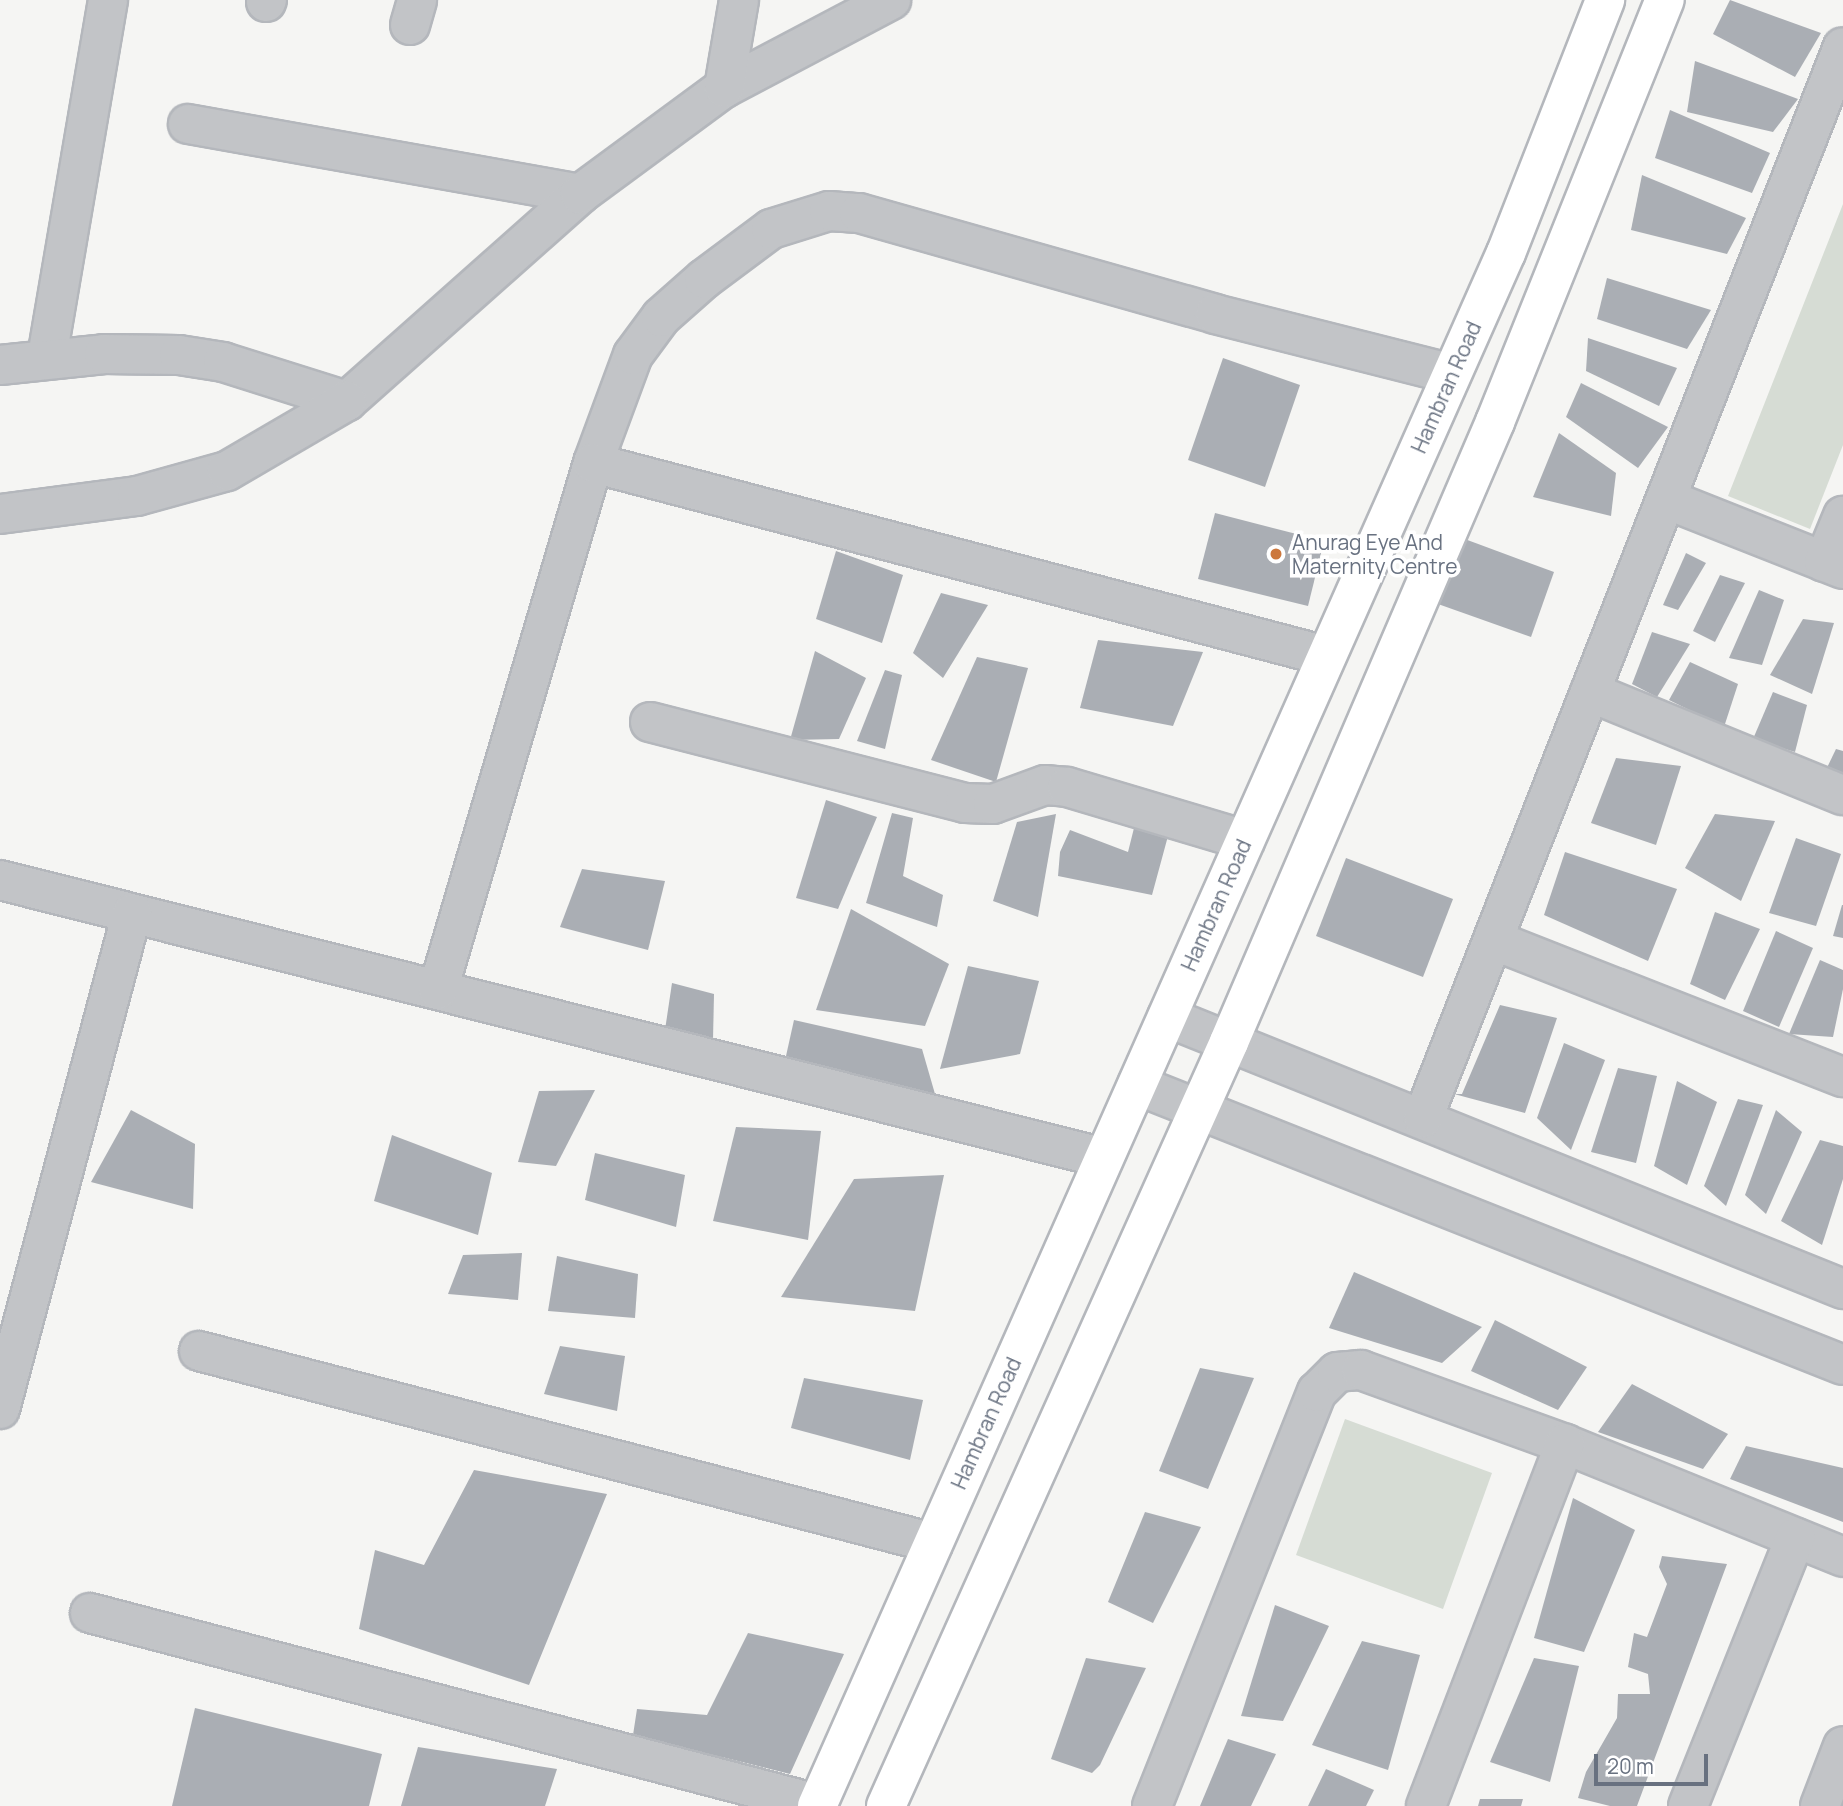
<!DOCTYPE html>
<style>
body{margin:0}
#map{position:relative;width:1843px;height:1806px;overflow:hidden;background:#f5f5f3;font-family:Manrope,sans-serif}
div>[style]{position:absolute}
.green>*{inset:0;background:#d6dcd4}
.building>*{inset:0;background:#aaaeb4}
.roads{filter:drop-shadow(2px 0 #b4b7bc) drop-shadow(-2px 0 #b4b7bc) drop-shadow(0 2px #b4b7bc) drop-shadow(0 -2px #b4b7bc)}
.minor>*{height:38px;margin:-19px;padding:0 19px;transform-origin:19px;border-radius:19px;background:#c2c4c7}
.secondary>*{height:38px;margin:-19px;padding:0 19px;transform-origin:19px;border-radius:19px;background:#fff}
.dots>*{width:19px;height:19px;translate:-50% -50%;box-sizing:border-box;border:4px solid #fff;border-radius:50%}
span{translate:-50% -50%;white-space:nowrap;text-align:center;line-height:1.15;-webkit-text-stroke:7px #fff;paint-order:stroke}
.street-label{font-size:21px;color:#687180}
.poi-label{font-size:21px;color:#687180}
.left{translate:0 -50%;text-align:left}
.scale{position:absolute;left:1594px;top:1754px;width:114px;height:32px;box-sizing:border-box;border:4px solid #687180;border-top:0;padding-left:9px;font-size:21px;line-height:24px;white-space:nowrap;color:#687180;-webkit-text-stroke:5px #fff;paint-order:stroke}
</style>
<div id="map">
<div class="green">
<i style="clip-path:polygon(1843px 204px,1843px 445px,1810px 529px,1728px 496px)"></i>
<i style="clip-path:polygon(1345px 1419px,1492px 1473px,1443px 1609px,1296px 1555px)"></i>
</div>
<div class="building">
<i style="clip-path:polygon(1730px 0,1821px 33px,1795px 77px,1713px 34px)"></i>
<i style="clip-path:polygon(1695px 61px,1798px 99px,1773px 132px,1687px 112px)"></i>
<i style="clip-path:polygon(1670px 110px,1770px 153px,1752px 193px,1655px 158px)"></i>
<i style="clip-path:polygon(1642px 175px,1746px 218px,1727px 254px,1631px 230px)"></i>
<i style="clip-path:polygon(1607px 278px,1711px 310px,1687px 349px,1597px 319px)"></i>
<i style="clip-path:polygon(1588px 338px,1677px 368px,1659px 406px,1586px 371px)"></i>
<i style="clip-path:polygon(1223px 358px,1300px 385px,1265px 487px,1188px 460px)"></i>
<i style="clip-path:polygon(1581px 383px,1668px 427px,1638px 468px,1566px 417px)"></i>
<i style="clip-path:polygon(1559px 433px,1616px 473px,1611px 516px,1533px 497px)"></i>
<i style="clip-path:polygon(1215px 513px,1324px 541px,1308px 606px,1198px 579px)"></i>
<i style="clip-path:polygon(1462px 538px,1554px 572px,1531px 637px,1438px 604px)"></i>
<i style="clip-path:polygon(836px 551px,903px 575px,882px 643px,816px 619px)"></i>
<i style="clip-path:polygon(1686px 553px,1706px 563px,1678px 610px,1663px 605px)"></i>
<i style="clip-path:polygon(1720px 575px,1745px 583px,1715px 642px,1693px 631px)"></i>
<i style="clip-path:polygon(1759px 590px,1784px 600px,1762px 665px,1729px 658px)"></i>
<i style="clip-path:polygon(941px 593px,988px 605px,943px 678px,913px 653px)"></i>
<i style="clip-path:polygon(1803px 619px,1834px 623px,1812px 694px,1770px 675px)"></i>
<i style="clip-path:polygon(1652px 632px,1690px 644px,1657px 697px,1632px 684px)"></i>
<i style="clip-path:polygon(1098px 640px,1203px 652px,1173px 726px,1080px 708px)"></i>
<i style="clip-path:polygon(815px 651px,866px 678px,839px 739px,790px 740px)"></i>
<i style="clip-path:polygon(977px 657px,1028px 668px,996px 782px,931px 760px)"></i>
<i style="clip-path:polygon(1690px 662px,1738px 684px,1724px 727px,1669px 700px)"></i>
<i style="clip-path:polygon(885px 670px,902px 675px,885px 749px,857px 741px)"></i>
<i style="clip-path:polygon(1773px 692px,1807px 705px,1795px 752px,1753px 739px)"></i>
<i style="clip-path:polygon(1836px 749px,1843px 751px,1843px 782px,1823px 776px)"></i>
<i style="clip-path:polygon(1616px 758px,1681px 766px,1656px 845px,1591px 823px)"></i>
<i style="clip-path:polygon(826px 800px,877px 817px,838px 909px,796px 898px)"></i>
<i style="clip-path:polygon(892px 813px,913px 818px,903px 876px,943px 895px,937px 927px,866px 903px)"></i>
<i style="clip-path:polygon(1056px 814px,1038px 917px,993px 901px,1017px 822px)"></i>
<i style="clip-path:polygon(1715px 814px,1775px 821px,1741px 901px,1685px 868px)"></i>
<i style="clip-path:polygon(1134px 828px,1168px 836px,1152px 895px,1058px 876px,1060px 852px,1070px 830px,1128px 852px)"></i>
<i style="clip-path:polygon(1796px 838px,1841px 854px,1816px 926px,1769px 913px)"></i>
<i style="clip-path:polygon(1565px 852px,1677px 889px,1648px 961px,1544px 915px)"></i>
<i style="clip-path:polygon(1346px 858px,1453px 899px,1423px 977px,1316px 936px)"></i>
<i style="clip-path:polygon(582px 869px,665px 881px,648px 950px,560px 927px)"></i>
<i style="clip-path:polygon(1842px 905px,1843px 905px,1843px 938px,1833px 936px)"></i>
<i style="clip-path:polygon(851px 909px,949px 964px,925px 1026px,816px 1010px)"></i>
<i style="clip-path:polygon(1715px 912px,1760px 929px,1725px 1000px,1690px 984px)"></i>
<i style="clip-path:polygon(1776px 931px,1813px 948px,1779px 1027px,1743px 1011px)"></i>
<i style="clip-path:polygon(1820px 960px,1843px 970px,1843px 989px,1833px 1037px,1789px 1034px)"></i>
<i style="clip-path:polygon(968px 966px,1039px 981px,1020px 1054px,940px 1069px)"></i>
<i style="clip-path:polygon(672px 983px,714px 994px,713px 1040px,665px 1030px)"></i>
<i style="clip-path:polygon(1500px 1005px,1557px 1018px,1525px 1113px,1454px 1094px,1462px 1094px)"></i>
<i style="clip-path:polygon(794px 1020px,922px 1049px,935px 1094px,784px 1065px)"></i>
<i style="clip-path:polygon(1564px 1043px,1605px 1060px,1571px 1150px,1537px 1118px)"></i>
<i style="clip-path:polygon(1618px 1068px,1657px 1076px,1636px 1163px,1591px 1152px)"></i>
<i style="clip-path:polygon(1677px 1081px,1717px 1102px,1687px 1185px,1654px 1166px)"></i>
<i style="clip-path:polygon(595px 1090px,556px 1166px,518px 1162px,539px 1091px)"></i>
<i style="clip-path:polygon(1738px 1099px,1763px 1105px,1726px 1206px,1704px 1186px)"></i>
<i style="clip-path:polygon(131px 1110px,195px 1144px,193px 1209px,91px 1182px)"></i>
<i style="clip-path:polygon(1776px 1110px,1802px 1132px,1766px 1214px,1745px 1195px)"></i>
<i style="clip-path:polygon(736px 1127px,821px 1131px,808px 1240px,713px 1221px)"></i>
<i style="clip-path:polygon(392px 1135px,492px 1173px,478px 1235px,374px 1201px)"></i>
<i style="clip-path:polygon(1820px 1140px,1843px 1146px,1843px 1179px,1822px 1245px,1781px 1221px)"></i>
<i style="clip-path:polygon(595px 1153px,685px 1175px,676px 1227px,585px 1200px)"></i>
<i style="clip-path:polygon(944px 1175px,915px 1311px,781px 1297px,854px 1179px)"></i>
<i style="clip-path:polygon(522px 1253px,518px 1300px,448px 1294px,463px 1255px)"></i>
<i style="clip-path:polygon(557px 1256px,638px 1274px,635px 1318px,548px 1311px)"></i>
<i style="clip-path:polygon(1354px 1272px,1482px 1327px,1442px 1363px,1329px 1328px)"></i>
<i style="clip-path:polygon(1495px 1320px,1587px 1367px,1558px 1410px,1471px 1371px)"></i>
<i style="clip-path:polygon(560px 1346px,625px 1356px,617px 1411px,544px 1394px)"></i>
<i style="clip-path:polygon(1200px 1368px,1254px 1378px,1208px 1489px,1159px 1471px)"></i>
<i style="clip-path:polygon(804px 1378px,923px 1400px,910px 1460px,791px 1428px)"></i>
<i style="clip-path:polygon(1632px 1384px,1728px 1434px,1703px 1469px,1598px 1432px)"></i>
<i style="clip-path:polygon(1746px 1446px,1843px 1468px,1843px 1522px,1730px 1479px)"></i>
<i style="clip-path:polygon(474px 1470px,607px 1494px,529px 1685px,359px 1629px,375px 1550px,424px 1565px)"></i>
<i style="clip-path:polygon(1573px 1498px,1635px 1530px,1584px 1652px,1534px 1638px)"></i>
<i style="clip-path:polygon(1145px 1512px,1201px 1527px,1153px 1623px,1108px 1602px)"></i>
<i style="clip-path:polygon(1662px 1556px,1727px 1564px,1637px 1806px,1610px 1806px,1578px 1798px,1586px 1772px,1617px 1718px,1618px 1694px,1650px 1694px,1648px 1674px,1628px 1667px,1634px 1633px,1647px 1637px,1667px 1584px,1659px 1567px)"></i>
<i style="clip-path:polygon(1275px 1605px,1329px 1626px,1283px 1721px,1241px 1716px)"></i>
<i style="clip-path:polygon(748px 1633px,844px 1654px,790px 1774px,633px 1735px,637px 1709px,707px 1715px)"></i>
<i style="clip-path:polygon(1362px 1641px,1420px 1655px,1388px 1770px,1312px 1745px)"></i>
<i style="clip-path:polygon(1086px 1658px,1146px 1668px,1100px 1765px,1092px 1773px,1051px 1759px)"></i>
<i style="clip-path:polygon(1534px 1658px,1579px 1666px,1550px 1782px,1490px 1762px)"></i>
<i style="clip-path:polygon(195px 1708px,382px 1754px,369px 1806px,172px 1806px)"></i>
<i style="clip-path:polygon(1228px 1739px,1276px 1754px,1251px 1806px,1200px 1806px)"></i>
<i style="clip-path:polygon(418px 1747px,557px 1769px,545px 1806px,401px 1806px)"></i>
<i style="clip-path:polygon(1326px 1769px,1374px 1790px,1366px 1806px,1308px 1806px)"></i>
<i style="clip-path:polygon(1480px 1799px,1523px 1799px,1521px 1806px,1478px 1806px)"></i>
</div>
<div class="roads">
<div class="minor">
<i style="left:266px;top:2px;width:2px;rotate:-63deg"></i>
<i style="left:410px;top:25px;width:26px;rotate:-74deg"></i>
<i style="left:724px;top:88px;width:189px;rotate:-27.8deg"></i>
<i style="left:188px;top:124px;width:398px;rotate:10.1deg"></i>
<i style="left:47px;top:357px;width:362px;rotate:-80.3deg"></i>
<i style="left:0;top:365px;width:105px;rotate:-6deg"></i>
<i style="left:104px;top:354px;width:75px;rotate:0.8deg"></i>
<i style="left:179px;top:355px;width:45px;rotate:9deg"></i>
<i style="left:223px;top:362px;width:130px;rotate:17.5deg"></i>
<i style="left:347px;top:401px;width:312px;rotate:-41.6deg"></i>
<i style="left:580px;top:194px;width:179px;rotate:-36.4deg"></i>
<i style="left:724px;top:88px;width:89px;rotate:-80.3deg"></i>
<i style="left:593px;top:463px;width:115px;rotate:-69.7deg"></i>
<i style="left:633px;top:355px;width:47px;rotate:-53.6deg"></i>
<i style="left:661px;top:317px;width:57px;rotate:-41.5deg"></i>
<i style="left:704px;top:279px;width:84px;rotate:-36.7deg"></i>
<i style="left:771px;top:229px;width:61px;rotate:-17.2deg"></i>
<i style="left:829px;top:211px;width:30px;rotate:4deg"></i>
<i style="left:859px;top:213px;width:370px;rotate:15.8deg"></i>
<i style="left:1215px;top:314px;width:244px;rotate:14.2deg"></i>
<i style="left:1666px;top:499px;width:190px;rotate:21.6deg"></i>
<i style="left:0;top:514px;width:138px;rotate:-7.5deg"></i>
<i style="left:137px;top:496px;width:93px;rotate:-15.5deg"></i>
<i style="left:227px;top:471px;width:139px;rotate:-30.3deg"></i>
<i style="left:1824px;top:562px;width:50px;rotate:-67.6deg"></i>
<i style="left:1590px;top:692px;width:273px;rotate:22.2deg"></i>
<i style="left:650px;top:722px;width:325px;rotate:14.4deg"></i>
<i style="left:965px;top:803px;width:28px;rotate:2deg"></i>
<i style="left:993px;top:804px;width:55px;rotate:-20.1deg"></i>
<i style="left:1045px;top:785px;width:22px;rotate:5deg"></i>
<i style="left:1067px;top:787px;width:186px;rotate:16.6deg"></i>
<i style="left:0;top:880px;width:1138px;rotate:14.13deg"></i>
<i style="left:1493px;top:940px;width:376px;rotate:21.4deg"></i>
<i style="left:438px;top:990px;width:549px;rotate:-73.61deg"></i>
<i style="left:593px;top:463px;width:758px;rotate:14.75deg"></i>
<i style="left:1167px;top:1017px;width:729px;rotate:21.92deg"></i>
<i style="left:1137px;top:1085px;width:759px;rotate:21.63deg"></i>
<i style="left:1423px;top:1118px;width:1150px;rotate:-68.59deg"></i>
<i style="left:199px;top:1351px;width:759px;rotate:14.66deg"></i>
<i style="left:0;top:1409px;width:513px;rotate:-75.1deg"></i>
<i style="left:90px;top:1613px;width:752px;rotate:14.72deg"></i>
<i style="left:1152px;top:1806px;width:446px;rotate:-68.3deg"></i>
<i style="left:1317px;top:1392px;width:28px;rotate:-45deg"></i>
<i style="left:1337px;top:1372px;width:24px;rotate:-5deg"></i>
<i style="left:1361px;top:1370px;width:217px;rotate:19.9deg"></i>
<i style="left:1565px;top:1444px;width:300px;rotate:22.1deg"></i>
<i style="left:1426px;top:1806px;width:388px;rotate:-69deg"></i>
<i style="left:1688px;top:1806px;width:289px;rotate:-68.2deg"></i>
<i style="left:1820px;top:1806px;width:64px;rotate:-69deg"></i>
</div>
<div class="secondary">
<i style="left:817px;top:1806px;width:1699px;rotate:-66.08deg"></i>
<i style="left:1506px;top:253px;width:272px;rotate:-68.6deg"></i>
<i style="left:886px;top:1806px;width:837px;rotate:-65.82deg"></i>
<i style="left:1229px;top:1042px;width:675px;rotate:-66.78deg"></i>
<i style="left:1495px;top:422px;width:455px;rotate:-68.1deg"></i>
</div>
</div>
<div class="dots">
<i style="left:1276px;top:554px;background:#cc773c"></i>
</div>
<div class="street-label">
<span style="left:1446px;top:387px;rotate:-66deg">Hambran Road</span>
<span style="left:1216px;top:905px;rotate:-66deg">Hambran Road</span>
<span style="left:986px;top:1423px;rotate:-66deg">Hambran Road</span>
</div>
<div class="poi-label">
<span class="left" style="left:1292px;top:554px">Anurag Eye And<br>Maternity Centre</span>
</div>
<div class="scale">20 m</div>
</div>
